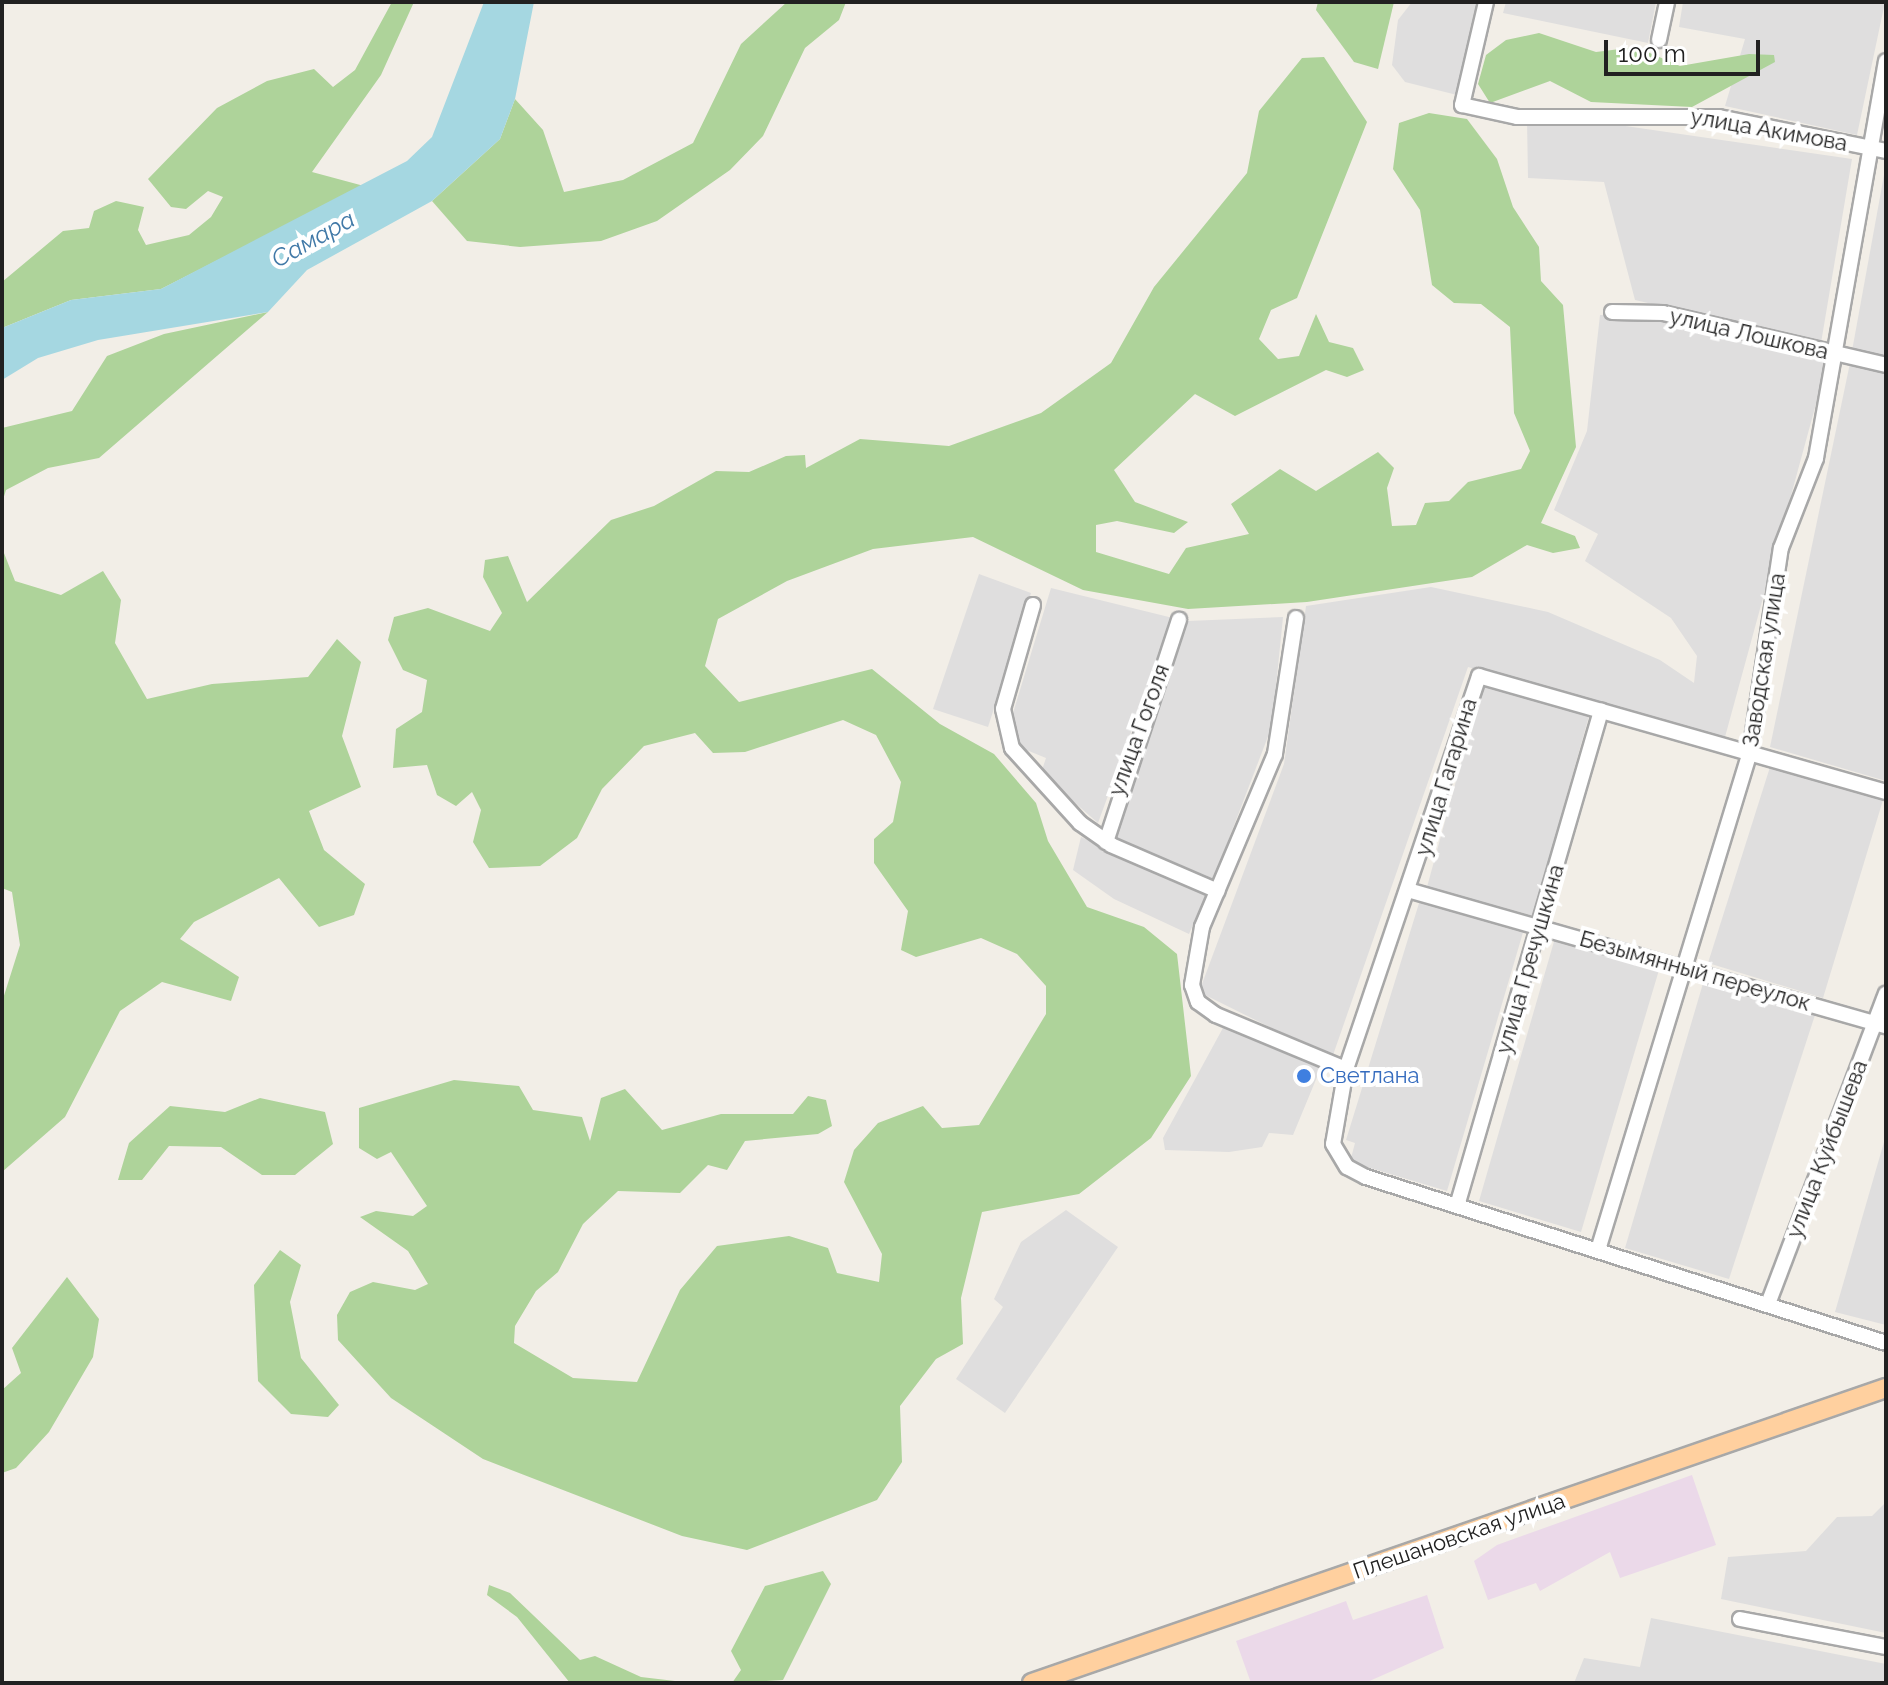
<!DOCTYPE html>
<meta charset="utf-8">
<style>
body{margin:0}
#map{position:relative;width:1888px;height:1685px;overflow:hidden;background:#f2eee7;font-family:Raleway,sans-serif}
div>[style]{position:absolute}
.residential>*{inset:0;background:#dfdede}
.industrial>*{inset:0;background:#ebd9e9}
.forest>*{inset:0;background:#aed39a}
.water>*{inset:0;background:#a5d7e1}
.roads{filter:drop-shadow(2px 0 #a8a8a8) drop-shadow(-2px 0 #a8a8a8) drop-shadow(0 2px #a8a8a8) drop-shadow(0 -2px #a8a8a8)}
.minor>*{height:14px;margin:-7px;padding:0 7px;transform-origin:7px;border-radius:7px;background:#fff}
.major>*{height:18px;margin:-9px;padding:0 9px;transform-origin:9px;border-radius:9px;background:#ffd09f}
.dots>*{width:22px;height:22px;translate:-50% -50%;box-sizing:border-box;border:4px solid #fff;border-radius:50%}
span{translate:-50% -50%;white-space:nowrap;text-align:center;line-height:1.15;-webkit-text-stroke:8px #fff;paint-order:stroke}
.street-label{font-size:22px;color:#212121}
.shop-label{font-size:22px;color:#366cbe}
.left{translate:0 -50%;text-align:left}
.water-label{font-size:24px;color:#4179a7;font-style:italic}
.frame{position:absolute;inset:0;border:4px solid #212121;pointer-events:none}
.scale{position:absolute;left:1604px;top:40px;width:156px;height:36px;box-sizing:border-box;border:4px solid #212121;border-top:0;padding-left:10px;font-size:24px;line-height:28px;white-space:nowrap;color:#212121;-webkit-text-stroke:6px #fff;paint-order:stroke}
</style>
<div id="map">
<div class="residential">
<i style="clip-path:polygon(1412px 2px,1477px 2px,1457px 95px,1405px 82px,1392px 65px,1398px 20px)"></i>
<i style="clip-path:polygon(1506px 2px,1656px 2px,1648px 43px,1503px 13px)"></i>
<i style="clip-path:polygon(1683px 2px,1885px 2px,1857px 135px,1725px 106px,1745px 39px,1679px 27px)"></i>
<i style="clip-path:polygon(1527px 120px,1598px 122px,1852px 159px,1821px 343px,1635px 300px,1604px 182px,1528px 178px)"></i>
<i style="clip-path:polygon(1886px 164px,1886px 359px,1852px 351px)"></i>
<i style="clip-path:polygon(1600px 315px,1652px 317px,1828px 360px,1725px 737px,1468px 667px,1332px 1058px,1199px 992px,1284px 764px,1306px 606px,1431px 587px,1548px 612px,1660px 660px,1694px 683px,1697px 656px,1671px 618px,1585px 561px,1598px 534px,1554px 510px,1587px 431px)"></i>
<i style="clip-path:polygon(1850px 363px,1886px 372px,1886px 781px,1770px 747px)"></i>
<i style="clip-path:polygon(979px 574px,1031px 593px,988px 727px,933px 709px)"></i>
<i style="clip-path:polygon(1051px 588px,1173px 618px,1098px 823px,1041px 773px,1046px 758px,1019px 747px,1009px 726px)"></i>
<i style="clip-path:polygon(1283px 617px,1272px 726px,1212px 883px,1114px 841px,1188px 621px)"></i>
<i style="clip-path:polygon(1482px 686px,1589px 716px,1533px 916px,1427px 887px)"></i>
<i style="clip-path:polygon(1770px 767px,1883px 800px,1823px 998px,1708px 963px)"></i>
<i style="clip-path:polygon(1081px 837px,1207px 893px,1189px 934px,1114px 899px,1073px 870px)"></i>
<i style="clip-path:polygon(1420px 900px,1524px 929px,1447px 1191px,1350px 1162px,1355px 1143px,1346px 1140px)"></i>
<i style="clip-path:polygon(1555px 938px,1659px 970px,1581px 1232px,1479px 1201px)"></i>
<i style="clip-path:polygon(1704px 980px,1815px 1015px,1729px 1279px,1625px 1248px)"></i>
<i style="clip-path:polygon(1224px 1026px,1322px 1065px,1293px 1135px,1269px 1133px,1262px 1147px,1229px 1152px,1165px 1150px,1163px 1138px)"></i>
<i style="clip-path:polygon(1886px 1135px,1886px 1325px,1835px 1312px)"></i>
<i style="clip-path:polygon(1066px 1210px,1118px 1247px,1005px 1413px,956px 1379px,1003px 1307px,994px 1299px,1021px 1242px)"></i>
<i style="clip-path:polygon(1886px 1502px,1886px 1633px,1721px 1599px,1728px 1557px,1806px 1551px,1837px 1517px,1872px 1516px)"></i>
<i style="clip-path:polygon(1651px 1618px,1886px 1664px,1886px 1683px,1574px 1683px,1584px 1658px,1640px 1667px)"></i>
</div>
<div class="industrial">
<i style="clip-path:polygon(1692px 1475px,1716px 1545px,1620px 1578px,1610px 1552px,1540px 1591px,1536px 1583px,1488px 1600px,1474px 1561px,1497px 1545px)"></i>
<i style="clip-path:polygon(1427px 1595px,1444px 1648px,1365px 1683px,1251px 1683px,1236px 1641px,1346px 1601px,1353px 1620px)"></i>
</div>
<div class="forest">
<i style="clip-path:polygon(392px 2px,414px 2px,381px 75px,312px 172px,364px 186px,161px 289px,71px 300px,2px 328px,2px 282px,63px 231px,89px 228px,94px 211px,116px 201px,144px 207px,138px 230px,146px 245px,189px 235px,211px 217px,223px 197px,208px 191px,186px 209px,171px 207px,148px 179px,217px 108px,267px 81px,314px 69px,333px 87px,355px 70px)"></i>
<i style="clip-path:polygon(787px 2px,846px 2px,839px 20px,805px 48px,763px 136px,730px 170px,657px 221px,601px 241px,520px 247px,467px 241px,432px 201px,500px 139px,515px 99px,543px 130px,564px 192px,623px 180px,693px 143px,741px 44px)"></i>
<i style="clip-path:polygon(1318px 2px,1394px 2px,1378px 69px,1354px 62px,1316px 10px)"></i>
<i style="clip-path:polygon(1539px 33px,1596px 52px,1636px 47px,1680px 66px,1749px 54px,1774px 55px,1775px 62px,1692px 107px,1591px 102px,1550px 81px,1490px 103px,1478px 84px,1486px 55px,1506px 40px)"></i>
<i style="clip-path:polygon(1324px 57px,1367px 122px,1297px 298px,1271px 310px,1259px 339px,1278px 359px,1299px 356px,1316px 314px,1329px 342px,1353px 348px,1364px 370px,1347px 377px,1326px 370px,1235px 416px,1195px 394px,1114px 470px,1135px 502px,1188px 522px,1174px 533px,1117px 521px,1096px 525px,1096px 552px,1169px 574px,1186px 548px,1249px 534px,1231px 504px,1280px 469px,1316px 491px,1378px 452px,1394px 468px,1387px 488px,1392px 526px,1416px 525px,1425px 503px,1449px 501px,1468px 482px,1521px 469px,1530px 451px,1514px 413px,1510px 327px,1481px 304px,1454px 303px,1432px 285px,1420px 210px,1393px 169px,1399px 123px,1429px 113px,1467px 119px,1497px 159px,1513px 207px,1539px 247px,1541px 281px,1563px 305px,1576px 447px,1541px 523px,1575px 536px,1580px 548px,1553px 553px,1527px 545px,1472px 577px,1307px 602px,1188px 609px,1083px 590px,973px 537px,873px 549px,787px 581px,718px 619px,705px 666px,739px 702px,872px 669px,940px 724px,994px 754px,1036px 803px,1048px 841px,1087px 907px,1144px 927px,1177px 954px,1191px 1076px,1151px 1138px,1079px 1194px,982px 1212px,961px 1298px,963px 1344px,936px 1359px,900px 1406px,902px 1462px,877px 1500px,747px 1550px,682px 1536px,483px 1459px,391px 1398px,338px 1340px,337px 1315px,350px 1292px,373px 1282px,415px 1290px,428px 1284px,408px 1251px,360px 1217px,376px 1211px,413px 1216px,427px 1206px,391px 1152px,377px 1159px,359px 1148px,359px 1108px,454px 1080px,519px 1086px,533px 1110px,582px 1117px,590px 1141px,601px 1098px,625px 1089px,662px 1130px,721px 1114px,793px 1114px,808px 1096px,826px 1100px,832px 1126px,818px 1134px,745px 1141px,727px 1170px,708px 1165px,680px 1193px,618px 1191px,583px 1224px,558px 1272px,536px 1291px,515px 1326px,514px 1343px,573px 1378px,637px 1382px,680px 1290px,717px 1246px,789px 1236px,828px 1248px,837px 1273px,879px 1282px,882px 1254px,844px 1182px,854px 1150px,878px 1123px,923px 1106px,942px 1128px,979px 1125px,1046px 1014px,1046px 986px,1017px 954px,981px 938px,916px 957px,901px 950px,908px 911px,874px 863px,874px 839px,893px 822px,901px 782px,876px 735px,843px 720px,745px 752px,713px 753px,695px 733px,644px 746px,602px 789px,577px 838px,540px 866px,489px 868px,473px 842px,481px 810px,472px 792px,456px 806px,437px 795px,427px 765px,393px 768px,396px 729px,422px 712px,427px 680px,403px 670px,388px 640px,394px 617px,428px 608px,490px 631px,502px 613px,483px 577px,485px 560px,508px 556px,527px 602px,611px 520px,654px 506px,716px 471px,749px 472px,786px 456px,805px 455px,806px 468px,860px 439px,949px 446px,1041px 413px,1111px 363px,1154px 287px,1247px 173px,1259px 111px,1302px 58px)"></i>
<i style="clip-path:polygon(268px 312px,99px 458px,48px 468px,6px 490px,2px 503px,2px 428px,72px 411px,107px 356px,164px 334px)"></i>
<i style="clip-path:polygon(2px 548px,15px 581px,61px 595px,103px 571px,121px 600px,115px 643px,147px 699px,212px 684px,308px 677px,337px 639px,361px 662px,342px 736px,361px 787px,309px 811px,324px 850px,365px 884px,354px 915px,319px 927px,279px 878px,194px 922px,180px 939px,239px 977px,231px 1001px,162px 982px,120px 1011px,65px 1117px,2px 1172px,2px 1002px,20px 945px,12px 892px,2px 888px)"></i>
<i style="clip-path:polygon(260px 1098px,325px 1112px,333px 1144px,295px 1175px,262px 1175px,221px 1147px,169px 1146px,142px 1180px,118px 1180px,129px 1143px,170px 1106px,225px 1112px)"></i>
<i style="clip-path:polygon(280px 1250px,301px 1265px,290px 1302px,301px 1358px,339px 1405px,328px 1417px,291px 1414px,258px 1381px,254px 1285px)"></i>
<i style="clip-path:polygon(67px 1277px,99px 1319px,93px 1357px,49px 1432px,16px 1468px,2px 1473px,2px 1390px,21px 1373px,12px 1348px)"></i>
<i style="clip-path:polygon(823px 1571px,831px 1584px,783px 1680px,732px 1683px,741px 1670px,731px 1651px,765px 1586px)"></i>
<i style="clip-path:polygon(489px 1585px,510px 1593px,580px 1660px,595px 1656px,641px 1677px,692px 1683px,570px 1683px,517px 1617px,487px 1595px)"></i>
</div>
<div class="water">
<i style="clip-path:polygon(484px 2px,534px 2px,515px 99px,500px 139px,432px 201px,307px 270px,268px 312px,98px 340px,38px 358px,2px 380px,2px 328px,71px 300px,161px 289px,407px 161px,432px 137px)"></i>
</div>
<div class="roads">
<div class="minor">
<i style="left:1486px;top:2px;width:106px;rotate:103.1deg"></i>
<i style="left:1462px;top:105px;width:56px;rotate:12.3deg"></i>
<i style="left:1517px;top:117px;width:202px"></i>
<i style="left:1719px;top:117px;width:170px;rotate:11.5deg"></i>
<i style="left:1659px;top:40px;width:39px;rotate:-78deg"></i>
<i style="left:1612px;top:312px;width:51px;rotate:1.1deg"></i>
<i style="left:1663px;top:313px;width:229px;rotate:13.1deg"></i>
<i style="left:1033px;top:605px;width:108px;rotate:106.1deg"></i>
<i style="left:1003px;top:709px;width:40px;rotate:77deg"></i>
<i style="left:1012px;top:748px;width:101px;rotate:47.8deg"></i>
<i style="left:1080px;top:823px;width:38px;rotate:35deg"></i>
<i style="left:1111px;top:845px;width:116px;rotate:23.3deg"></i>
<i style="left:1296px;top:618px;width:138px;rotate:98.8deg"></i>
<i style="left:1275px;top:754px;width:188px;rotate:112.9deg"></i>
<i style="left:1202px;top:927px;width:59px;rotate:99.8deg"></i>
<i style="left:1192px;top:985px;width:18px;rotate:71deg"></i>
<i style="left:1198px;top:1002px;width:22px;rotate:36deg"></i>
<i style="left:1216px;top:1015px;width:141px;rotate:22.6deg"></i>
<i style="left:1886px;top:792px;width:423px;rotate:-164.1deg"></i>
<i style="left:1479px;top:676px;width:415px;rotate:108.7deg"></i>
<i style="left:1346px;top:1069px;width:76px;rotate:99.8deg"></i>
<i style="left:1333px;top:1144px;width:27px;rotate:59deg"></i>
<i style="left:1347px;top:1167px;width:21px;rotate:28deg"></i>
<i style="left:1366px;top:1177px;width:546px;rotate:17.7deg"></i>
<i style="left:1106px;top:842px;width:234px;rotate:-71.8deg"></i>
<i style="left:1411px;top:891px;width:494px;rotate:15.9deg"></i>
<i style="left:1457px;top:1206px;width:516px;rotate:-73.78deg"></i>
<i style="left:1598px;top:1250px;width:521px;rotate:-73.03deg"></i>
<i style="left:1750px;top:752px;width:206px;rotate:-81.4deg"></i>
<i style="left:1781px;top:548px;width:97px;rotate:-68.7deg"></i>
<i style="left:1816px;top:458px;width:403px;rotate:-80deg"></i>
<i style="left:1768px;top:1304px;width:332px;rotate:-69.2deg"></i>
<i style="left:1740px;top:1619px;width:149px;rotate:10.9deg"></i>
</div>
<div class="major">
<i style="left:1032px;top:1683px;width:904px;rotate:-19.06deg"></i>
</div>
</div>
<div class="dots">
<i style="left:1304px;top:1076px;background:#3f7fe0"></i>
</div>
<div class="street-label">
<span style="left:1769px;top:130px;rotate:10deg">улица Акимова</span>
<span style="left:1749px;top:334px;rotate:13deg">улица Лошкова</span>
<span style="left:1764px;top:660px;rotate:-81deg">Заводская улица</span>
<span style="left:1139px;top:730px;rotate:-70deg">улица Гоголя</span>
<span style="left:1446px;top:777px;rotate:-73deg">улица Гагарина</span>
<span style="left:1530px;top:959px;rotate:-74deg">улица Гречушкина</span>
<span style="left:1695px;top:971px;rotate:16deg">Безымянный переулок</span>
<span style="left:1827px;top:1149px;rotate:-69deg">улица Куйбышева</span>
<span style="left:1459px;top:1536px;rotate:-19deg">Плешановская улица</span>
</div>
<div class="shop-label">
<span class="left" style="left:1320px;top:1076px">Светлана</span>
</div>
<div class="water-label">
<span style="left:313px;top:239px;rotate:-29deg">Самара</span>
</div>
<div class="frame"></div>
<div class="scale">100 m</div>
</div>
